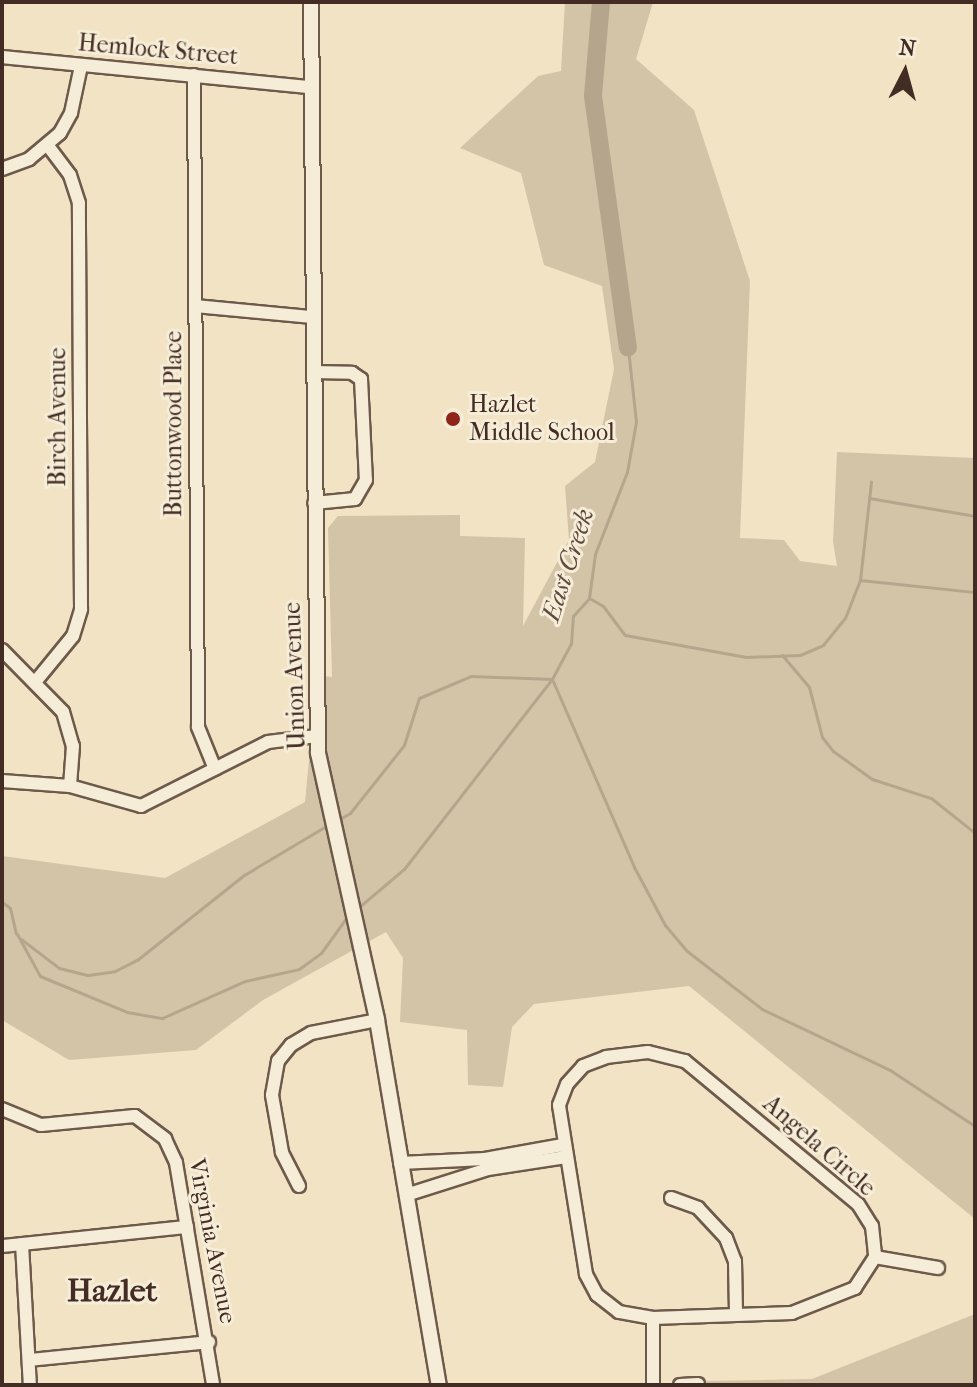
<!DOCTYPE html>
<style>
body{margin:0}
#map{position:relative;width:977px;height:1387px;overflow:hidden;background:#f1e3c3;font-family:"IM FELL French Canon",serif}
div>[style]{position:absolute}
.green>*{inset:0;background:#d3c4a8}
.stream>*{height:3px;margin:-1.5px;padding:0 1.5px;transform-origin:1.5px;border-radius:1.5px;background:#b6a58d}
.river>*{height:18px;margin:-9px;padding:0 9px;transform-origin:9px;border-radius:9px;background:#b6a58d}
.roads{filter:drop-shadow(2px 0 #6e5a4b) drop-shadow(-2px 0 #6e5a4b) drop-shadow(0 2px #6e5a4b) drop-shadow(0 -2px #6e5a4b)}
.minor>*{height:12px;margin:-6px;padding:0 6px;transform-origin:6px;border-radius:6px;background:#f6edd8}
.tertiary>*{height:14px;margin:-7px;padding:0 7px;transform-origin:7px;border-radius:7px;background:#f6edd8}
.dots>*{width:22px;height:22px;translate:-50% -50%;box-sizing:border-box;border:4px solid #f6edd8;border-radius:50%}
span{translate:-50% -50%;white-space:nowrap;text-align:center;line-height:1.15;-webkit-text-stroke:6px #f6edd8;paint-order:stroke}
.street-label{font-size:24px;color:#432c23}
.poi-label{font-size:24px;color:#432c23}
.left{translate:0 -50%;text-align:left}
.water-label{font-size:26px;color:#604a3e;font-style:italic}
.district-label{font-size:32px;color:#432c23;font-weight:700}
.frame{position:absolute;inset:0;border:4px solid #432c23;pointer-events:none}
.north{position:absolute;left:865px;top:32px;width:80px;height:80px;-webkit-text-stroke:6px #f6edd8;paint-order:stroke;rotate:6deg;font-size:22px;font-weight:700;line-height:32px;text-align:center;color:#432c23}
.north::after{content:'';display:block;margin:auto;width:28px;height:36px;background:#432c23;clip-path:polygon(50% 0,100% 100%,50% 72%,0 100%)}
</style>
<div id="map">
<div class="green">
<i style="clip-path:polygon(565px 2px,653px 2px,636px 59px,694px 110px,750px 281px,740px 538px,784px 540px,800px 561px,837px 566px,833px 542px,837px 452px,975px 458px,975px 1219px,689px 986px,534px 1004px,512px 1027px,503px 1087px,468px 1085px,467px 1030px,400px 1022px,403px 958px,386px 932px,263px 1000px,196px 1050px,69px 1060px,2px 1020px,2px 856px,165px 878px,305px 802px,317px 675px,332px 677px,328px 528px,338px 516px,460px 515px,460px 536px,525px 538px,523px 626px,569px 540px,565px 486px,595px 462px,614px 369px,602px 286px,544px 265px,521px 173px,460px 148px,538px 76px,561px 71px)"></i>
<i style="clip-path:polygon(975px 1314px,975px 1385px,705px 1385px,704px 1381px,812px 1379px)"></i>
</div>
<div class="stream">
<i style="left:869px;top:498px;width:108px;rotate:9.6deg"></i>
<i style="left:860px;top:580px;width:116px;rotate:6deg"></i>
<i style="left:591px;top:599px;width:14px;rotate:30deg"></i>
<i style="left:603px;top:606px;width:36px;rotate:53deg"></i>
<i style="left:625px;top:635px;width:123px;rotate:10.3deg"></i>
<i style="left:746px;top:657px;width:54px;rotate:-2.1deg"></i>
<i style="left:800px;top:655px;width:25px;rotate:-23deg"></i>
<i style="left:823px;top:645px;width:35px;rotate:-51deg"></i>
<i style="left:845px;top:618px;width:41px;rotate:-68.5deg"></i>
<i style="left:860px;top:580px;width:99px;rotate:-83.6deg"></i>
<i style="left:782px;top:655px;width:42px;rotate:49.8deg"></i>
<i style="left:809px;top:687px;width:52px;rotate:75.4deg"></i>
<i style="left:822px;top:737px;width:18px;rotate:52deg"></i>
<i style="left:833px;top:751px;width:48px;rotate:35.7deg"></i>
<i style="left:872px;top:779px;width:62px;rotate:17.9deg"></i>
<i style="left:931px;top:798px;width:56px;rotate:38.5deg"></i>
<i style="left:338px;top:820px;width:14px;rotate:-30deg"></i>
<i style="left:350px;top:813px;width:87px;rotate:-51.5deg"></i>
<i style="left:404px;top:745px;width:49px;rotate:-72.3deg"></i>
<i style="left:419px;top:698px;width:56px;rotate:-22.9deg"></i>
<i style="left:471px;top:676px;width:81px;rotate:2.1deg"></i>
<i style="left:552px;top:679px;width:40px;rotate:-62deg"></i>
<i style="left:571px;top:644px;width:28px;rotate:-86deg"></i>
<i style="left:573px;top:616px;width:24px;rotate:-48deg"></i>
<i style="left:589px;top:598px;width:44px;rotate:-82.2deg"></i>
<i style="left:595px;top:554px;width:88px;rotate:-68.7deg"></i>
<i style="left:627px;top:472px;width:51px;rotate:-79.8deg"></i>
<i style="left:636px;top:422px;width:74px;rotate:-96.2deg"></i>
<i style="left:2px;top:902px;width:10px;rotate:37deg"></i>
<i style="left:10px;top:908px;width:26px;rotate:77deg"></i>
<i style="left:359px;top:907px;width:59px;rotate:-40.2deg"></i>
<i style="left:404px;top:869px;width:241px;rotate:-52.1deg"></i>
<i style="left:552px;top:679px;width:205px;rotate:66.4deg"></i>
<i style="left:634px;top:867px;width:66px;rotate:61.9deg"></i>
<i style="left:665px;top:925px;width:34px;rotate:50deg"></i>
<i style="left:687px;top:951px;width:95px;rotate:37.7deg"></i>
<i style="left:762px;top:1009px;width:142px;rotate:25.5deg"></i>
<i style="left:890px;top:1070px;width:102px;rotate:33.4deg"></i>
<i style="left:17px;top:934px;width:48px;rotate:61.3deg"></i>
<i style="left:40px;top:976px;width:94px;rotate:22.5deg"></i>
<i style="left:127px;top:1012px;width:36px;rotate:10deg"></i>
<i style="left:162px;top:1018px;width:91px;rotate:-24deg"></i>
<i style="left:245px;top:981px;width:55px;rotate:-12.5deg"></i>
<i style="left:299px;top:969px;width:27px;rotate:-36deg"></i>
<i style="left:321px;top:953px;width:48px;rotate:-54.3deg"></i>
<i style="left:21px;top:939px;width:48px;rotate:37.3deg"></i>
<i style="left:59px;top:968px;width:30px;rotate:14deg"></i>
<i style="left:88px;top:975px;width:27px;rotate:-8deg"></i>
<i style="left:115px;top:971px;width:25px;rotate:-27deg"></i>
<i style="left:137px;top:960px;width:137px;rotate:-38.5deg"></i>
<i style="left:244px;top:875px;width:98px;rotate:-30.8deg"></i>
</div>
<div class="river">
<i style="left:601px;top:2px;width:94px;rotate:94.9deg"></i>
<i style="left:593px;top:96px;width:254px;rotate:82.1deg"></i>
</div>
<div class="roads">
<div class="minor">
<i style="left:2px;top:57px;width:309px;rotate:5.6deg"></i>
<i style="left:194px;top:75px;width:652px;rotate:89.65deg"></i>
<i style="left:198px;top:727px;width:45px;rotate:68deg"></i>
<i style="left:2px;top:169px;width:29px;rotate:-20deg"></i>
<i style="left:29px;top:159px;width:40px;rotate:-40deg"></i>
<i style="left:60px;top:133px;width:23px;rotate:-61deg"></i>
<i style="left:71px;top:113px;width:48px;rotate:-78deg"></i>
<i style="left:195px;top:306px;width:118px;rotate:5.4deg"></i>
<i style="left:313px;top:372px;width:39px;rotate:1deg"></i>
<i style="left:352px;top:373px;width:11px;rotate:34deg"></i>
<i style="left:361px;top:379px;width:101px;rotate:87.2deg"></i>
<i style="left:366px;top:480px;width:22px;rotate:120deg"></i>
<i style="left:355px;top:499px;width:41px;rotate:174.4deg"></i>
<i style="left:2px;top:650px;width:87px;rotate:45.5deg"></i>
<i style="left:63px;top:712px;width:35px;rotate:74deg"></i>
<i style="left:73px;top:746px;width:40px;rotate:94.3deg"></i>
<i style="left:36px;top:681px;width:58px;rotate:-50.6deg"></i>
<i style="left:73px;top:636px;width:28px;rotate:-73deg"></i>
<i style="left:81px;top:609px;width:406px;rotate:-90.3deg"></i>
<i style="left:79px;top:203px;width:29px;rotate:-108deg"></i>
<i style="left:70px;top:175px;width:36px;rotate:-127deg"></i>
<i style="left:2px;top:781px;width:68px;rotate:4.2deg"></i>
<i style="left:70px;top:786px;width:74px;rotate:15.7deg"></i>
<i style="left:141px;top:806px;width:142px;rotate:-26.7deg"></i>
<i style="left:268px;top:742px;width:49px;rotate:-7deg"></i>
<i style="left:648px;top:1052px;width:38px;rotate:14deg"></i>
<i style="left:685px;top:1061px;width:224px;rotate:39.6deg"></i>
<i style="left:858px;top:1204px;width:26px;rotate:58deg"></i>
<i style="left:872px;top:1226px;width:31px;rotate:84deg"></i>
<i style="left:875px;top:1257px;width:37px;rotate:123deg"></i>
<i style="left:855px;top:1288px;width:68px;rotate:158.4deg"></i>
<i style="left:792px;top:1313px;width:139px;rotate:177.9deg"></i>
<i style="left:653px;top:1318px;width:35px;rotate:-170deg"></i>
<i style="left:619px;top:1312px;width:28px;rotate:-142deg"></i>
<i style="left:597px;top:1295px;width:24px;rotate:-118deg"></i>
<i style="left:586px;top:1274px;width:171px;rotate:-99.1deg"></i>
<i style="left:559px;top:1105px;width:22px;rotate:-69deg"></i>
<i style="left:567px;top:1084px;width:24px;rotate:-48deg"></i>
<i style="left:583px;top:1066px;width:25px;rotate:-21deg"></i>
<i style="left:606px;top:1057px;width:42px;rotate:-6.8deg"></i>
<i style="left:2px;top:1109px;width:42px;rotate:22.3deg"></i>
<i style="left:41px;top:1125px;width:94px;rotate:-5.5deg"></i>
<i style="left:135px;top:1116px;width:38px;rotate:37deg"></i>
<i style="left:165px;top:1139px;width:26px;rotate:65deg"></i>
<i style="left:176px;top:1163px;width:225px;rotate:80.5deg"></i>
<i style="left:400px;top:1163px;width:85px;rotate:-2.7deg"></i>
<i style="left:485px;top:1159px;width:79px;rotate:-10.2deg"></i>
<i style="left:299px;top:1186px;width:38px;rotate:-117deg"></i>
<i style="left:282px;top:1152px;width:58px;rotate:-100deg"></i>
<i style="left:272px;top:1095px;width:35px;rotate:-80deg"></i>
<i style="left:278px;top:1061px;width:21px;rotate:-51deg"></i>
<i style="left:291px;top:1045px;width:23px;rotate:-31deg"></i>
<i style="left:311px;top:1033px;width:67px;rotate:-11.1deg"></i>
<i style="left:406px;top:1195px;width:86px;rotate:-17.6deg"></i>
<i style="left:488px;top:1169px;width:79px;rotate:-8.7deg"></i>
<i style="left:671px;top:1198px;width:29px;rotate:20deg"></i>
<i style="left:698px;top:1208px;width:41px;rotate:47deg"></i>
<i style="left:726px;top:1238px;width:25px;rotate:69deg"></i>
<i style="left:735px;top:1261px;width:53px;rotate:88.9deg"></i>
<i style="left:22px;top:1244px;width:141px;rotate:86.8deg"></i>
<i style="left:2px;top:1246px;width:186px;rotate:-5.9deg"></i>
<i style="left:875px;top:1257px;width:64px;rotate:9.9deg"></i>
<i style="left:29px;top:1360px;width:181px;rotate:-5.7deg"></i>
<i style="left:653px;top:1385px;width:67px;rotate:-90deg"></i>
<i style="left:680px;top:1385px;width:18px;rotate:-3deg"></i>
</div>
<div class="tertiary">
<i style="left:311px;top:2px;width:751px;rotate:89.47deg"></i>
<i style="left:318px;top:753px;width:273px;rotate:77.5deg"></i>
<i style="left:377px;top:1020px;width:370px;rotate:80.4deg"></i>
</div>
</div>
<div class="dots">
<i style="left:453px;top:419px;background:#8f2418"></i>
</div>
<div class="street-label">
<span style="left:158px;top:50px;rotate:5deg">Hemlock Street</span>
<span style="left:58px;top:417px;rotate:-90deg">Birch Avenue</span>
<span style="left:174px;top:424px;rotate:-90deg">Buttonwood Place</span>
<span style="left:295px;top:676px;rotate:-92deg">Union Avenue</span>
<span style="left:819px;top:1146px;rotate:41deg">Angela Circle</span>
<span style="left:212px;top:1241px;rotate:79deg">Virginia Avenue</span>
</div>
<div class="poi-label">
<span class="left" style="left:469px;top:419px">Hazlet<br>Middle School</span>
</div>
<div class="water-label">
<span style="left:568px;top:565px;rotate:-72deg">East Creek</span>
</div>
<div class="district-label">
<span style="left:112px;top:1291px">Hazlet</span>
</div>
<div class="frame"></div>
<div class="north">N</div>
</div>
